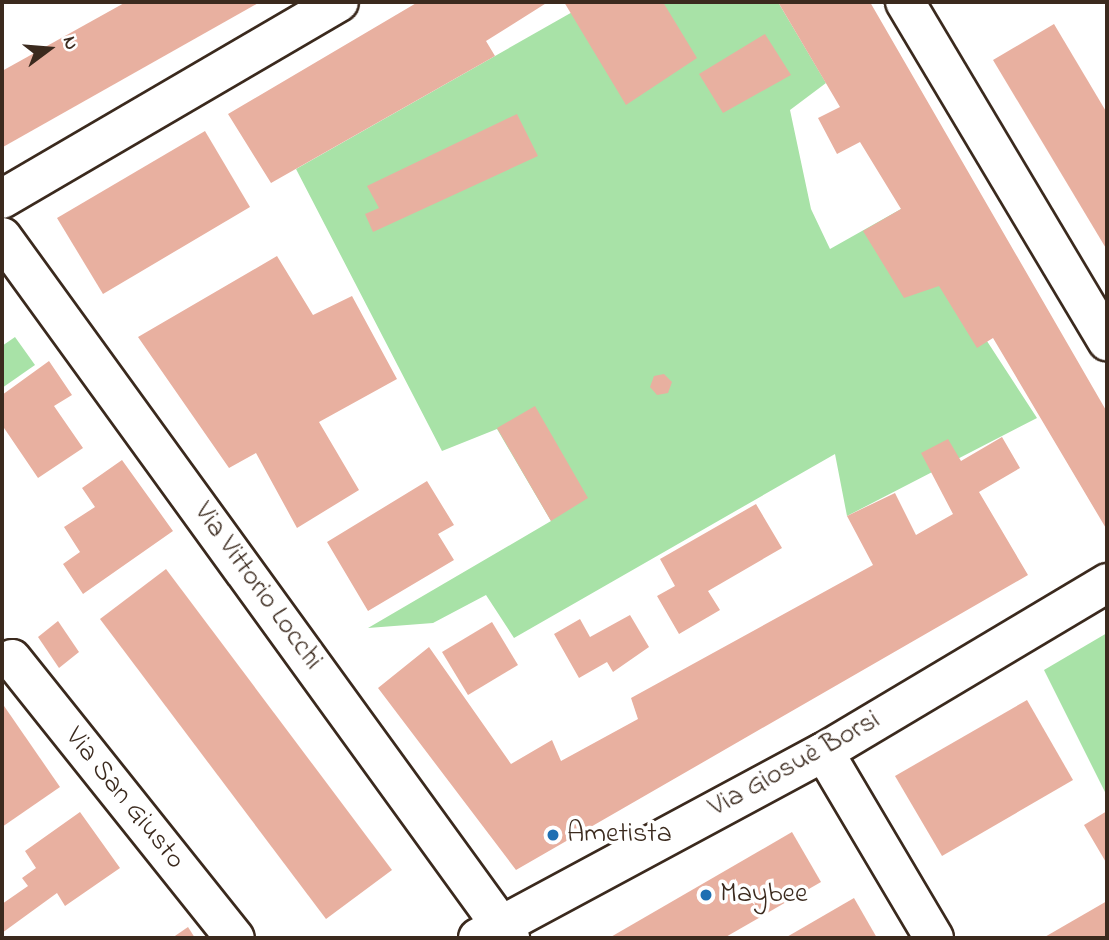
<!DOCTYPE html>
<meta charset="utf-8">
<style>
body{margin:0}
#map{position:relative;width:1109px;height:940px;overflow:hidden;background:#fff;font-family:"Indie Flower",sans-serif}
div>[style]{position:absolute}
.green>*{inset:0;background:#a8e2a7}
.building>*{inset:0;background:#e8b0a0}
.roads{filter:drop-shadow(2px 0 #3b2a1e) drop-shadow(-2px 0 #3b2a1e) drop-shadow(0 2px #3b2a1e) drop-shadow(0 -2px #3b2a1e)}
.street>*{height:38px;margin:-19px;padding:0 19px;transform-origin:19px;border-radius:19px;background:#fff}
.dots>*{width:19px;height:19px;translate:-50% -50%;box-sizing:border-box;border:4px solid #fff;border-radius:50%}
span{translate:-50% -50%;white-space:nowrap;text-align:center;line-height:1.15;-webkit-text-stroke:7px #fff;paint-order:stroke}
.street-label{font-size:28px;color:#3b2a1e}
.poi-label{font-size:28px;color:#3b2a1e}
.left{translate:0 -50%;text-align:left}
.frame{position:absolute;inset:0;border:4px solid #3b2a1e;pointer-events:none}
.north{position:absolute;left:14px;top:14px;width:70px;height:70px;-webkit-text-stroke:5px #fff;paint-order:stroke;rotate:74deg;font-size:19px;font-weight:700;line-height:28px;text-align:center;color:#3b2a1e}
.north::after{content:'';display:block;margin:auto;width:24px;height:32px;background:#3b2a1e;clip-path:polygon(50% 0,100% 100%,50% 72%,0 100%)}
</style>
<div id="map">
<div class="green">
<i style="clip-path:polygon(590px 2px,778px 2px,826px 83px,790px 110px,811px 209px,830px 249px,901px 209px,1037px 418px,847px 516px,835px 454px,514px 638px,486px 595px,433px 623px,368px 628px,551px 521px,497px 429px,442px 451px,296px 169px)"></i>
<i style="clip-path:polygon(15px 337px,35px 365px,2px 388px,2px 346px)"></i>
<i style="clip-path:polygon(1107px 633px,1107px 796px,1044px 670px)"></i>
</div>
<div class="building">
<i style="clip-path:polygon(126px 2px,260px 2px,3px 147px,2px 71px)"></i>
<i style="clip-path:polygon(418px 2px,548px 2px,486px 41px,495px 56px,271px 183px,228px 114px)"></i>
<i style="clip-path:polygon(564px 2px,663px 2px,697px 58px,626px 105px)"></i>
<i style="clip-path:polygon(778px 2px,870px 2px,1107px 412px,1107px 530px,993px 338px,977px 348px,939px 286px,904px 298px,863px 231px,901px 209px,860px 142px,837px 154px,818px 118px,840px 107px)"></i>
<i style="clip-path:polygon(1054px 24px,1107px 113px,1107px 250px,993px 60px)"></i>
<i style="clip-path:polygon(765px 34px,791px 75px,723px 113px,699px 74px)"></i>
<i style="clip-path:polygon(517px 114px,538px 156px,373px 232px,365px 214px,379px 208px,367px 186px)"></i>
<i style="clip-path:polygon(205px 131px,250px 207px,103px 294px,57px 218px)"></i>
<i style="clip-path:polygon(277px 256px,313px 315px,352px 296px,397px 379px,319px 422px,359px 490px,297px 528px,256px 453px,229px 468px,138px 337px)"></i>
<i style="clip-path:polygon(49px 361px,72px 395px,54px 406px,83px 448px,38px 478px,2px 425px,2px 395px)"></i>
<i style="clip-path:polygon(664px 374px,672px 382px,668px 393px,657px 395px,650px 387px,654px 376px)"></i>
<i style="clip-path:polygon(535px 406px,588px 498px,551px 521px,497px 428px)"></i>
<i style="clip-path:polygon(1002px 437px,1020px 468px,979px 492px,1028px 575px,516px 870px,378px 688px,429px 647px,511px 764px,552px 740px,561px 761px,638px 719px,631px 698px,873px 565px,847px 516px,895px 493px,916px 535px,953px 514px,921px 453px,948px 439px,961px 461px)"></i>
<i style="clip-path:polygon(122px 460px,173px 531px,83px 594px,63px 564px,80px 552px,64px 527px,95px 507px,82px 488px)"></i>
<i style="clip-path:polygon(427px 481px,454px 525px,438px 534px,454px 560px,368px 611px,327px 542px)"></i>
<i style="clip-path:polygon(756px 504px,782px 548px,708px 591px,720px 610px,679px 634px,657px 596px,675px 586px,660px 559px)"></i>
<i style="clip-path:polygon(166px 569px,392px 870px,326px 919px,100px 619px)"></i>
<i style="clip-path:polygon(630px 615px,649px 647px,613px 672px,607px 662px,579px 678px,554px 634px,580px 619px,590px 637px)"></i>
<i style="clip-path:polygon(58px 621px,79px 652px,59px 668px,38px 637px)"></i>
<i style="clip-path:polygon(492px 622px,518px 665px,468px 695px,442px 652px)"></i>
<i style="clip-path:polygon(1027px 700px,1073px 780px,942px 856px,895px 776px)"></i>
<i style="clip-path:polygon(2px 703px,60px 787px,2px 827px)"></i>
<i style="clip-path:polygon(1107px 811px,1107px 864px,1084px 825px)"></i>
<i style="clip-path:polygon(80px 812px,120px 868px,65px 906px,57px 893px,2px 933px,2px 904px,28px 886px,22px 878px,36px 868px,25px 851px)"></i>
<i style="clip-path:polygon(792px 832px,821px 882px,724px 938px,609px 938px)"></i>
<i style="clip-path:polygon(854px 898px,877px 938px,785px 938px)"></i>
<i style="clip-path:polygon(1107px 901px,1107px 938px,1043px 938px)"></i>
<i style="clip-path:polygon(188px 927px,195px 938px,172px 938px)"></i>
</div>
<div class="roads">
<div class="street">
<i style="left:905px;top:2px;width:395px;rotate:59.2deg"></i>
<i style="left:2px;top:199px;width:390px;rotate:-30.3deg"></i>
<i style="left:2px;top:237px;width:866px;rotate:54.07deg"></i>
<i style="left:12px;top:659px;width:357px;rotate:51.4deg"></i>
<i style="left:824px;top:752px;width:216px;rotate:59.4deg"></i>
<i style="left:478px;top:938px;width:393px;rotate:-28.3deg"></i>
<i style="left:824px;top:752px;width:330px;rotate:-30.8deg"></i>
</div>
</div>
<div class="dots">
<i style="left:553px;top:835px;background:#1f6fb2"></i>
<i style="left:706px;top:895px;background:#1f6fb2"></i>
</div>
<div class="street-label">
<span style="left:257px;top:587px;rotate:54deg">Via Vittorio Locchi</span>
<span style="left:795px;top:765px;rotate:-29deg">Via Giosuè Borsi</span>
<span style="left:124px;top:799px;rotate:51deg">Via San Giusto</span>
</div>
<div class="poi-label">
<span class="left" style="left:567px;top:835px">Ametista</span>
<span class="left" style="left:720px;top:895px">Maybee</span>
</div>
<div class="frame"></div>
<div class="north">N</div>
</div>
